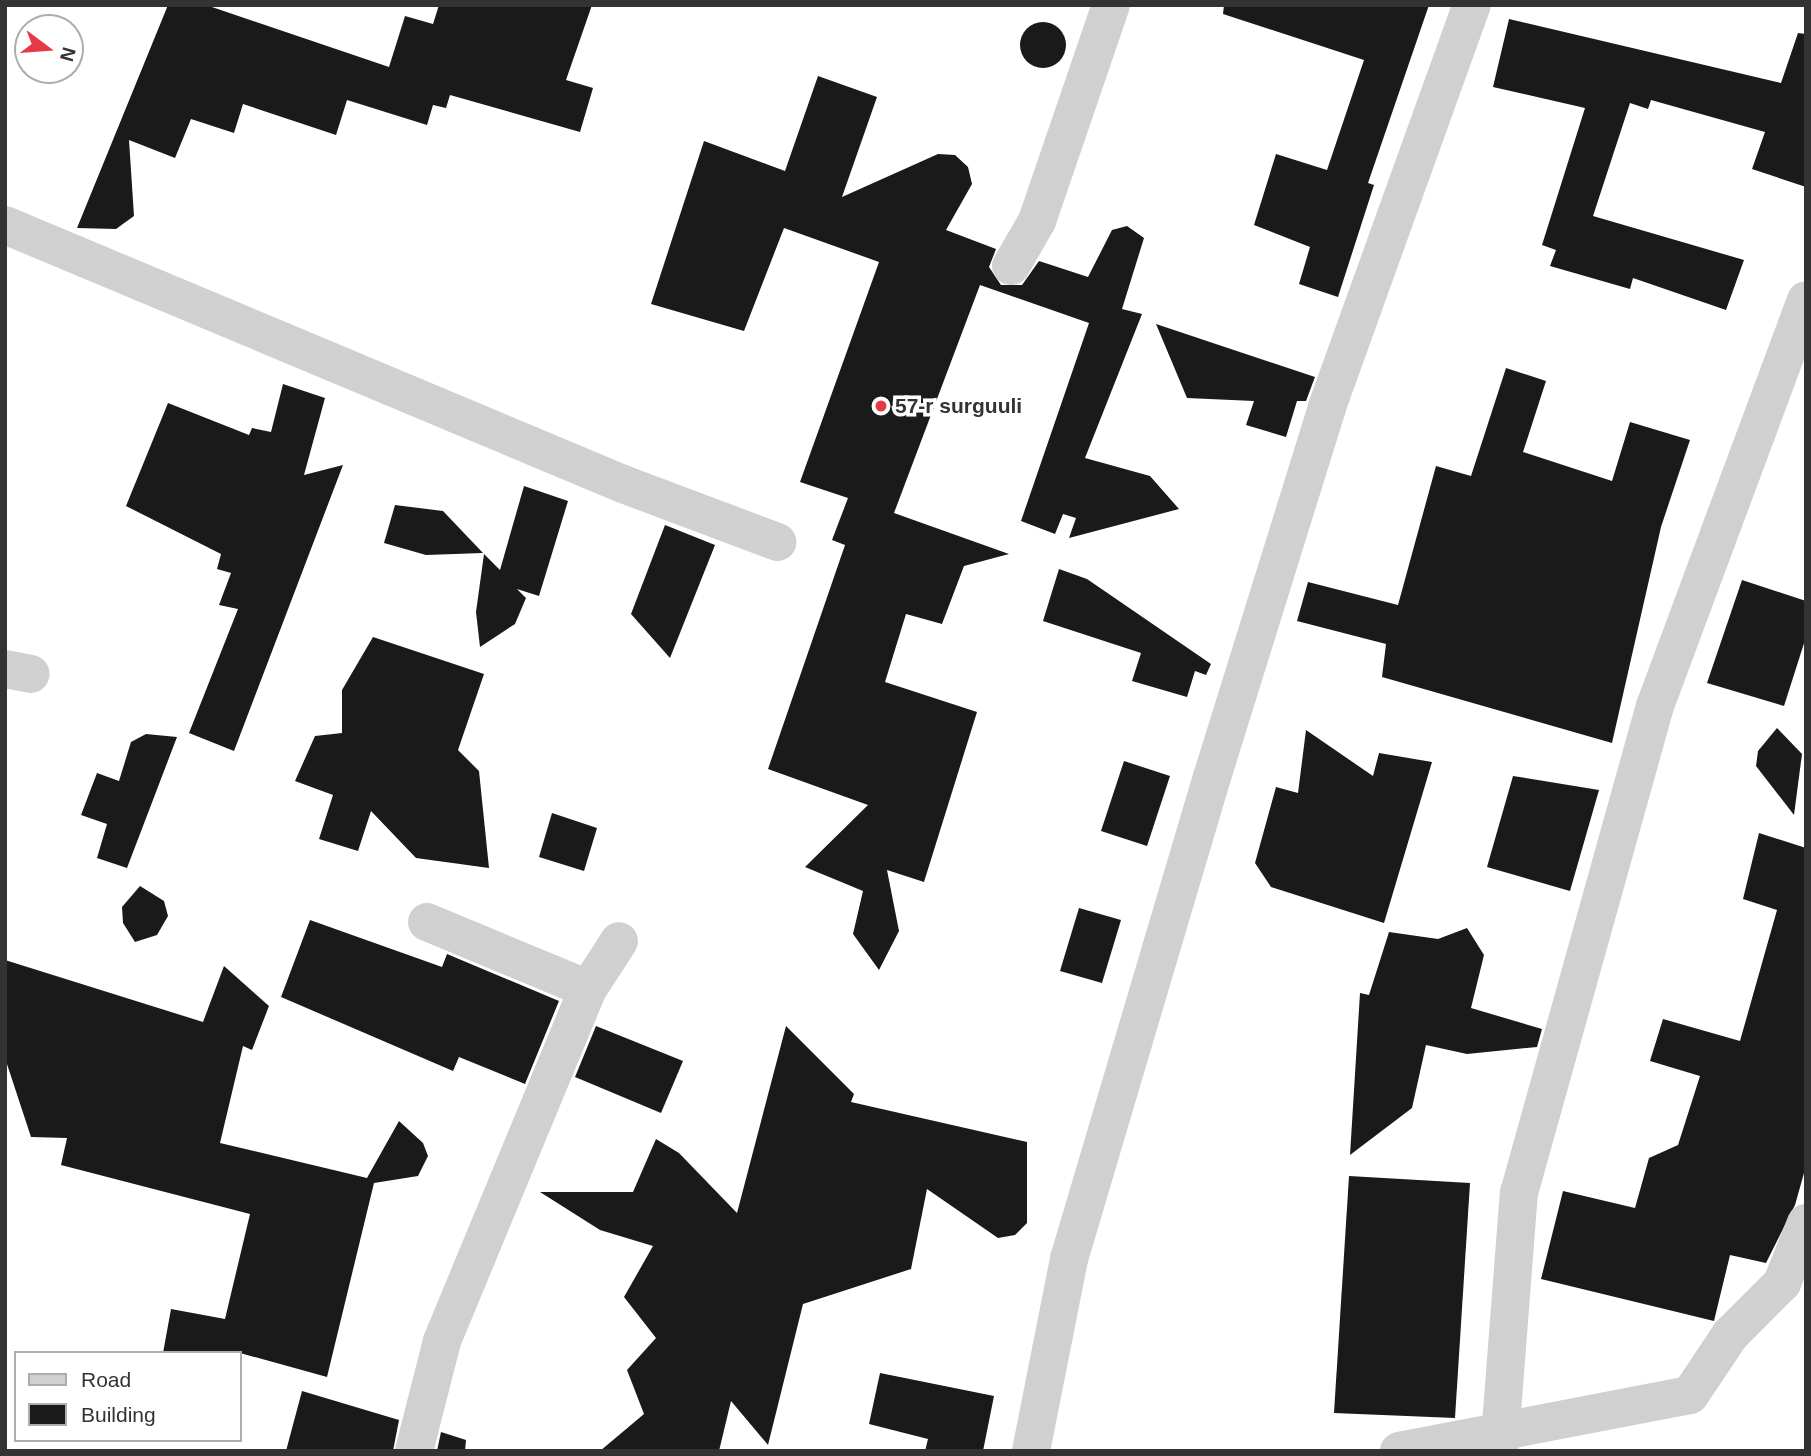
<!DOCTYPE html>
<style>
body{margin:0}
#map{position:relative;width:1811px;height:1456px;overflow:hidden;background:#fff;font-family:Helvetica,sans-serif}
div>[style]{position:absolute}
.building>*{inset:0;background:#1a1a1a}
.round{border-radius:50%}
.minor>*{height:38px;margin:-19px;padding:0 19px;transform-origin:19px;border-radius:19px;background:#d0d0d0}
.dots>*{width:19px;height:19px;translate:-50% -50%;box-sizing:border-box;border:4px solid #fff;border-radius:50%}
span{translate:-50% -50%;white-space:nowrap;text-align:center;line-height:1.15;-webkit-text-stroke:7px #fff;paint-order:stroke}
.poi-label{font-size:21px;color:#333;font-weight:700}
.left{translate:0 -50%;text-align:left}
.frame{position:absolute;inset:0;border:7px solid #333;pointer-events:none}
.legend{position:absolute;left:14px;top:1351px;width:228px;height:91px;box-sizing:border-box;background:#fff;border:2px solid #adadad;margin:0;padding:9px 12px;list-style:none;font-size:21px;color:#333}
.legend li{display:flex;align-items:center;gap:14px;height:35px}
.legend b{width:35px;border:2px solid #adadad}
.north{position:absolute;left:14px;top:14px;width:70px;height:70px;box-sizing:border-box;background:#fff;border:2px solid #adadad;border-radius:50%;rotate:106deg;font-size:19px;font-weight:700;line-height:28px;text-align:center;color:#333}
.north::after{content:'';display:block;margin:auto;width:24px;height:32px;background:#e63946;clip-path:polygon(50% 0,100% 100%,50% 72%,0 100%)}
</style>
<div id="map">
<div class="building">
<i style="clip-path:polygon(168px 5px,206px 5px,389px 67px,405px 16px,433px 24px,439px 5px,592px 5px,566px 80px,593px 88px,580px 132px,450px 95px,446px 108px,433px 105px,427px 125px,347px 100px,336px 135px,243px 104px,234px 133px,191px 119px,175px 158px,129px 140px,134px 216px,116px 229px,77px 228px)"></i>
<i style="clip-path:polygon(1224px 5px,1429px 5px,1368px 183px,1374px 185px,1338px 297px,1299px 284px,1310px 247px,1254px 225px,1276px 154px,1327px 170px,1364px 60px,1223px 14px)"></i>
<i style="clip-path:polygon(1509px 19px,1781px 83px,1798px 33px,1806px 34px,1806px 187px,1752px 169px,1765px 132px,1651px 100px,1648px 109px,1630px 103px,1593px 216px,1744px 260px,1726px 310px,1633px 278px,1630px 289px,1550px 266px,1556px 250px,1542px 245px,1585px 108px,1493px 87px)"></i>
<i class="round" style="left:1020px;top:22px;width:46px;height:46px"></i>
<i style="clip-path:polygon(818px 76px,877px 97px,842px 197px,938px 154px,955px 155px,968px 167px,972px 184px,946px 230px,996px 249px,989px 267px,1001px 285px,1022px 285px,1039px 261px,1088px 277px,1112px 230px,1127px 226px,1144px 238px,1122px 309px,1142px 314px,1085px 458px,1150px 476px,1179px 509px,1069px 538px,1076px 518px,1063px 514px,1055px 534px,1021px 521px,1089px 323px,980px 285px,894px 513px,1009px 554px,964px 566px,942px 624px,906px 614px,885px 682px,977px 712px,924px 882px,887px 870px,899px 931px,879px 970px,853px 934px,863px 891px,805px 867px,868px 805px,768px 769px,845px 545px,832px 540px,848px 498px,800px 482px,879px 262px,784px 228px,744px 331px,651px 304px,704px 141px,785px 171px)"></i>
<i style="clip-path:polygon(1156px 324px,1315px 377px,1306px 401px,1297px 401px,1286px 437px,1246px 425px,1254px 401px,1187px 398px)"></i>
<i style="clip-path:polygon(1506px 368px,1546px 381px,1523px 452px,1612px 481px,1630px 422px,1690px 440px,1661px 527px,1612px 743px,1382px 677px,1386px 644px,1297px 621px,1308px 582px,1398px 605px,1436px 466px,1471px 476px)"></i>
<i style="clip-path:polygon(283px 384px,325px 398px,304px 475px,343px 465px,234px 751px,189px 733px,238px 609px,219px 605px,231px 573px,217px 569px,221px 554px,126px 506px,168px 403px,249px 435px,252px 428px,271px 432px)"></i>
<i style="clip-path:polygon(524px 486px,568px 501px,539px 596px,517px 589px,526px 598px,515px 624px,480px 647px,476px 612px,484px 554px,500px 570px)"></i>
<i style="clip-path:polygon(395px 505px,443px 511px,483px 553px,426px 555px,384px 543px)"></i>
<i style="clip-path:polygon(665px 525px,715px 545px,670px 658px,631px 614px)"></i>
<i style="clip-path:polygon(1059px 569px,1087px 579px,1211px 664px,1206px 675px,1195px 671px,1187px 697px,1132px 681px,1141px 653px,1043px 621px)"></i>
<i style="clip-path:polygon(1742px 580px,1806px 601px,1806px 637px,1784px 706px,1707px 683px)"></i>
<i style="clip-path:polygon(373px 637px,484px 674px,458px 750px,479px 771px,489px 868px,416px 858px,371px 811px,358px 851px,319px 839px,333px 795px,295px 781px,315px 736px,342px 733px,342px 690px)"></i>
<i style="clip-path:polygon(1777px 728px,1802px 754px,1794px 815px,1756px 766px,1758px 751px)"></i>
<i style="clip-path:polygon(1306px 730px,1373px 776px,1379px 753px,1432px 762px,1384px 923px,1271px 887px,1255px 863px,1276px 787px,1298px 793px)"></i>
<i style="clip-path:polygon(146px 734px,177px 737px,127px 868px,97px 858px,107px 824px,81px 815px,97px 773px,119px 781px,131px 742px)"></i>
<i style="clip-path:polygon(1124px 761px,1170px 776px,1147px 846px,1101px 831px)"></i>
<i style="clip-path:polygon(1513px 776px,1599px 790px,1570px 891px,1487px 867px)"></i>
<i style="clip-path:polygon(552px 813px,597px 828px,584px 871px,539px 857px)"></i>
<i style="clip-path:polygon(1759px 833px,1806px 848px,1806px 1166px,1795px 1205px,1766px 1263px,1730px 1255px,1714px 1321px,1541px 1279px,1563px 1191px,1635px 1208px,1649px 1158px,1678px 1145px,1700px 1076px,1650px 1061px,1663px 1019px,1740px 1041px,1777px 910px,1743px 899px)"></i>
<i style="clip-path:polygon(140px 886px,164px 901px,168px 916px,157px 935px,135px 942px,123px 923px,122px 907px)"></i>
<i style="clip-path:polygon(1079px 908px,1121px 920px,1102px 983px,1060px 971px)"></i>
<i style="clip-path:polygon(310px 920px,442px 967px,447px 954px,559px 1001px,525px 1084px,459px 1057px,453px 1071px,281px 997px)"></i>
<i style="clip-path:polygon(1467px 928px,1484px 955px,1471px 1008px,1542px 1029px,1537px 1047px,1467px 1054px,1426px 1045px,1412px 1108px,1350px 1155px,1360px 993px,1369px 995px,1389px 932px,1438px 939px)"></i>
<i style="clip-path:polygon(5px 960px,203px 1022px,224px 966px,269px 1006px,252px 1050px,243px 1046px,220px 1143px,367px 1178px,399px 1121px,423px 1143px,428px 1156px,418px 1176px,374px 1183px,327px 1377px,240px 1353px,163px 1353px,171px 1309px,225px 1319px,250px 1214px,61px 1165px,67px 1138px,31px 1137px,5px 1058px)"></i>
<i style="clip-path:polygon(596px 1026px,683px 1061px,661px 1113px,575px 1077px)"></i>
<i style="clip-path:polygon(786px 1026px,854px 1094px,851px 1102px,1027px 1142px,1027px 1223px,1015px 1235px,998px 1238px,927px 1189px,911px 1269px,803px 1304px,768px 1445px,731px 1401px,719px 1451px,600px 1451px,644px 1414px,627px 1370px,656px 1338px,624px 1297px,653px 1246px,600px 1230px,540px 1192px,633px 1192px,656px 1139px,679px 1153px,737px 1213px)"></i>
<i style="clip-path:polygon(1349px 1176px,1470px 1183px,1455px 1418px,1334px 1413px)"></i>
<i style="clip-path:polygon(880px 1373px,994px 1396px,983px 1451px,925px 1451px,928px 1439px,869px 1424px)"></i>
<i style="clip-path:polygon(302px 1391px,399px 1420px,393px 1451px,286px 1451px)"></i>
<i style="clip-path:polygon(441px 1432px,466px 1440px,465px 1451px,437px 1451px)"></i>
</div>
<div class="minor">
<i style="left:5px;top:225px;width:670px;rotate:22.74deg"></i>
<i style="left:623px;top:484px;width:165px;rotate:20.6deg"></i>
<i style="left:1011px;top:266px;width:52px;rotate:-60deg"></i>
<i style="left:1037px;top:221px;width:228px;rotate:-71.1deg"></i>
<i style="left:5px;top:669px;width:26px;rotate:11deg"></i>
<i style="left:427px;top:922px;width:174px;rotate:22.6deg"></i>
<i style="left:414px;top:1451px;width:114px;rotate:-75.7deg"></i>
<i style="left:442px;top:1341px;width:381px;rotate:-67.5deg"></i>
<i style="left:588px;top:989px;width:57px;rotate:-57.1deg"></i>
<i style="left:1031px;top:1451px;width:196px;rotate:-78.8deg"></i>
<i style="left:1069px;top:1259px;width:503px;rotate:-73.48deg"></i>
<i style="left:1212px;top:777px;width:387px;rotate:-72.7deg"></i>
<i style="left:1327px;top:407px;width:427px;rotate:-70.2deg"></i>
<i style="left:1399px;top:1451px;width:296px;rotate:-10.9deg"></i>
<i style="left:1690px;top:1395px;width:72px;rotate:-56.3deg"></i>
<i style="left:1730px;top:1335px;width:74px;rotate:-45deg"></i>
<i style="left:1782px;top:1283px;width:65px;rotate:-68.2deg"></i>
<i style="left:1499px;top:1451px;width:259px;rotate:-85.6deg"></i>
<i style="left:1519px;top:1193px;width:506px;rotate:-74.4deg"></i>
<i style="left:1655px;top:706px;width:433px;rotate:-69.6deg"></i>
</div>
<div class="dots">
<i style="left:881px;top:406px;background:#e63946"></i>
</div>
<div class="poi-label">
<span class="left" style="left:895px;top:406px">57-r surguuli</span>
</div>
<div class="frame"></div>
<ul class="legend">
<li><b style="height:9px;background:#d0d0d0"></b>Road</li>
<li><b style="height:19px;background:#1a1a1a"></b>Building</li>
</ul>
<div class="north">N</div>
</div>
